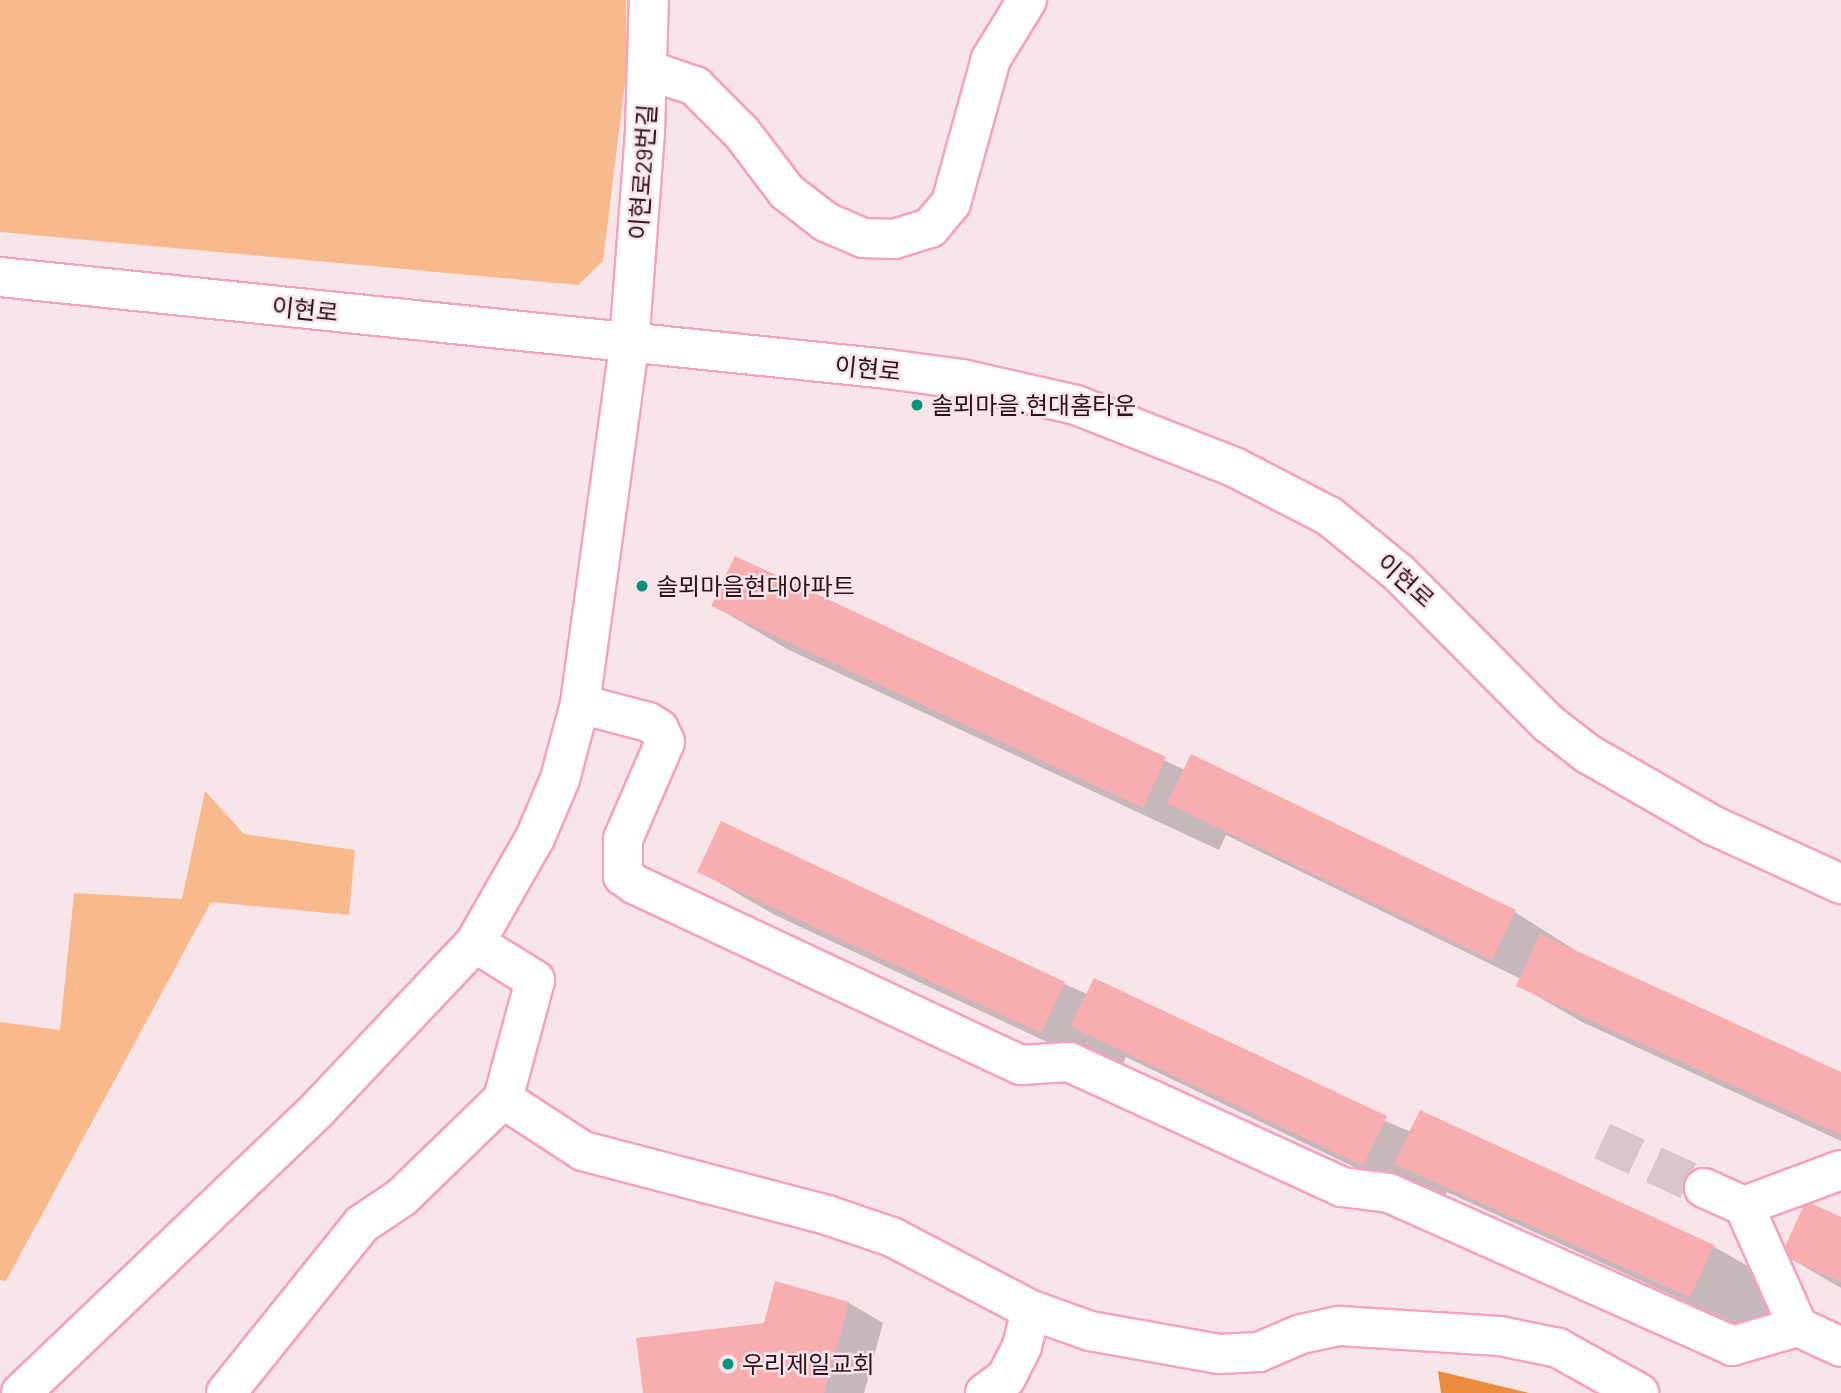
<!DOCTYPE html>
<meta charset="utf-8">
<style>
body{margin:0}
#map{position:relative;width:1841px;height:1393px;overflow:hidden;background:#f8e5ea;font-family:Barlow,"Noto Sans KR",sans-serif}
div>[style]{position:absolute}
.green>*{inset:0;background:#f8ba8d}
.forest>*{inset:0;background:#e98c3b}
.shadow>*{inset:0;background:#0003}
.building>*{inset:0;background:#f8aeaf}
.minor-tunnel>*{height:38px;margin-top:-19px;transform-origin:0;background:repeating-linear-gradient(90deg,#dac5cb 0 38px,transparent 0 57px)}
.roads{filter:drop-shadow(2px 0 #f7a1be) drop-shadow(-2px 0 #f7a1be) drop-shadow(0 2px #f7a1be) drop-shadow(0 -2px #f7a1be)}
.minor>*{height:38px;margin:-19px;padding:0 19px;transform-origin:19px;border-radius:19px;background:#fff}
.dots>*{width:19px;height:19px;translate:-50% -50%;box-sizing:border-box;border:4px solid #f8e5ea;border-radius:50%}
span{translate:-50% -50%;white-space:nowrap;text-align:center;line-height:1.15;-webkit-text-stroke:5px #f8e5ea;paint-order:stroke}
.street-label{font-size:24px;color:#2f101c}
.poi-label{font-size:24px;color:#2f101c}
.left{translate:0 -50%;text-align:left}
</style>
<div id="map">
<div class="green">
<i style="clip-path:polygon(0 0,626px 0,627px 66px,603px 261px,578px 285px,0 232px)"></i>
<i style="clip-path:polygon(205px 791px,244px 834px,355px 850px,349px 915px,211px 902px,6px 1281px,0 1280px,0 1022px,60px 1030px,74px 893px,182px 899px)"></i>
</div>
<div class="forest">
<i style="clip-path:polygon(1438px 1371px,1529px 1393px,1441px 1393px)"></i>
</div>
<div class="shadow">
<i style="clip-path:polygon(736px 559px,1185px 770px,1515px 912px,1589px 959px,1841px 1074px,1841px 1141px,1582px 1022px,1518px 985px,1521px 979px,1226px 835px,1219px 850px,789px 650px,714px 606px)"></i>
<i style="clip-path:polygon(699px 871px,1064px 984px,1411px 1132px,1420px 1112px,1713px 1246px,1789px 1290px,1767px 1339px,1447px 1192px,1439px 1208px,1126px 1057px,1118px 1075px,775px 915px)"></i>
<i style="clip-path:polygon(1841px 1219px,1841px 1288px,1783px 1254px)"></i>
<i style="clip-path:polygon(777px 1283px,849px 1303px,883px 1323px,864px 1393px,644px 1393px,765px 1324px)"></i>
</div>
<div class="building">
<i style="clip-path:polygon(735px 556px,1166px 757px,1143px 808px,711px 606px)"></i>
<i style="clip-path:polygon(1191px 754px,1516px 910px,1492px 960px,1167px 803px)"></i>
<i style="clip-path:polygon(721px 821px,1065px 982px,1041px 1033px,697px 872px)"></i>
<i style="clip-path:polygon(1540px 934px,1841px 1072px,1841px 1135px,1516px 986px)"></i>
<i style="clip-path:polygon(1094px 978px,1387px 1116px,1363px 1166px,1070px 1026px)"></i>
<i style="clip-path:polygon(1420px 1110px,1714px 1245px,1690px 1297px,1394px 1164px)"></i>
<i style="clip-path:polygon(1806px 1201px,1841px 1217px,1841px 1282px,1781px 1255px)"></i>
<i style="clip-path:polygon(775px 1281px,849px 1302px,824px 1393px,643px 1393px,636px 1338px,764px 1323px)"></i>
</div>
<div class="minor-tunnel">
<i style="left:1602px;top:1141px;width:112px;rotate:24.7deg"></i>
</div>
<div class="roads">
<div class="minor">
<i style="left:648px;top:70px;width:50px;rotate:18.8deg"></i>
<i style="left:695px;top:86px;width:66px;rotate:45deg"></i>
<i style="left:742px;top:133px;width:74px;rotate:52.7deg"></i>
<i style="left:787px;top:192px;width:49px;rotate:37.6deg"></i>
<i style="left:826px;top:222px;width:40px;rotate:23.4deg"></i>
<i style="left:863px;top:238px;width:31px;rotate:2deg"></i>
<i style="left:894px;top:239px;width:38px;rotate:-17deg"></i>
<i style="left:930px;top:228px;width:33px;rotate:-50deg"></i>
<i style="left:951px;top:203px;width:149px;rotate:-74.5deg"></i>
<i style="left:991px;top:59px;width:69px;rotate:-58.6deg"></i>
<i style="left:0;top:277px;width:892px;rotate:5.92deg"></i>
<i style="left:887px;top:369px;width:76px;rotate:7.6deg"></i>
<i style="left:962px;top:379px;width:117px;rotate:12.8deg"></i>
<i style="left:1076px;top:405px;width:170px;rotate:21.4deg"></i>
<i style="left:1234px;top:467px;width:107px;rotate:27.3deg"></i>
<i style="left:1329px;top:516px;width:89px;rotate:39.1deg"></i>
<i style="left:1398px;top:572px;width:213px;rotate:45.2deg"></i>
<i style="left:1548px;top:723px;width:51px;rotate:37.8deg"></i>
<i style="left:1588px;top:754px;width:143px;rotate:29.8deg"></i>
<i style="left:1712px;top:825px;width:142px;rotate:24.6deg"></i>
<i style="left:580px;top:704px;width:70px;rotate:14.8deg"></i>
<i style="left:648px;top:722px;width:13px;rotate:32deg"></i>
<i style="left:659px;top:729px;width:14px;rotate:65deg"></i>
<i style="left:665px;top:742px;width:106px;rotate:113.4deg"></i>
<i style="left:623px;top:839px;width:37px;rotate:90deg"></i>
<i style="left:623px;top:876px;width:14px;rotate:36deg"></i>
<i style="left:634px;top:884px;width:427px;rotate:25.1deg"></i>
<i style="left:1021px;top:1065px;width:48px;rotate:-3.6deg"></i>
<i style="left:1069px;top:1062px;width:300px;rotate:24.6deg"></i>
<i style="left:1342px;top:1187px;width:47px;rotate:7.3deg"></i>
<i style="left:1389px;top:1193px;width:376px;rotate:24deg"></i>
<i style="left:1732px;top:1346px;width:69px;rotate:-16.1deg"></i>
<i style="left:503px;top:1099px;width:95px;rotate:33deg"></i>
<i style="left:583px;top:1151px;width:252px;rotate:14.7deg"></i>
<i style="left:827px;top:1215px;width:69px;rotate:18.7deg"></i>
<i style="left:892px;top:1237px;width:157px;rotate:27.7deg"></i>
<i style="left:1031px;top:1310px;width:63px;rotate:19.6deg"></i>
<i style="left:1090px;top:1331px;width:131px;rotate:10.1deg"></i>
<i style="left:1219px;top:1354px;width:40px;rotate:-2.9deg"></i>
<i style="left:1259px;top:1352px;width:46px;rotate:-23.2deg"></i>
<i style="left:1301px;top:1334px;width:40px;rotate:-12deg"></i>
<i style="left:1340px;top:1326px;width:160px;rotate:3.6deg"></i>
<i style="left:1500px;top:1336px;width:59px;rotate:11.7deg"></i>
<i style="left:1558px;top:1348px;width:93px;rotate:29.1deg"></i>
<i style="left:1704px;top:1188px;width:44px;rotate:24.2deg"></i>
<i style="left:1744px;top:1206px;width:133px;rotate:65.9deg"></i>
<i style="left:1798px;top:1327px;width:47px;rotate:24.9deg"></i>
<i style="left:1744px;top:1206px;width:103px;rotate:-20.4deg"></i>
<i style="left:21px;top:1393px;width:410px;rotate:-43.7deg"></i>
<i style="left:317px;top:1110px;width:230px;rotate:-46.6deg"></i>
<i style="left:475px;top:943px;width:121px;rotate:-60.3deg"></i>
<i style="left:535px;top:838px;width:64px;rotate:-67deg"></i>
<i style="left:560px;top:779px;width:78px;rotate:-75.1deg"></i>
<i style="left:580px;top:704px;width:362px;rotate:-82.2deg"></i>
<i style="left:629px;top:345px;width:215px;rotate:-85.7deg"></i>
<i style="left:645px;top:131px;width:131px;rotate:-88.3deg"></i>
<i style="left:226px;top:1393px;width:217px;rotate:-51.2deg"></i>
<i style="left:362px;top:1224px;width:48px;rotate:-34deg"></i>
<i style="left:402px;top:1197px;width:141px;rotate:-44.1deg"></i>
<i style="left:503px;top:1099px;width:123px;rotate:-74.9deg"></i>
<i style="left:535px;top:980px;width:70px;rotate:-148.3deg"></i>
<i style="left:985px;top:1393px;width:26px;rotate:-36deg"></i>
<i style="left:1006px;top:1378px;width:36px;rotate:-63deg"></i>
<i style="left:1022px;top:1346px;width:37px;rotate:-76deg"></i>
</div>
</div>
<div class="dots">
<i style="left:917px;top:405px;background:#07927e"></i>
<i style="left:642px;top:586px;background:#07927e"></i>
<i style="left:728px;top:1364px;background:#07927e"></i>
</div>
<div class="street-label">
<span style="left:642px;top:172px;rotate:-86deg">이현로29번길</span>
<span style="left:305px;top:309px;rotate:6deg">이현로</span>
<span style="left:868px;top:368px;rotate:6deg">이현로</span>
<span style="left:1406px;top:580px;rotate:42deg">이현로</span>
</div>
<div class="poi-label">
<span class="left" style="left:931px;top:405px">솔뫼마을.현대홈타운</span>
<span class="left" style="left:656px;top:586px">솔뫼마을현대아파트</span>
<span class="left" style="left:742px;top:1364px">우리제일교회</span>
</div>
</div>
